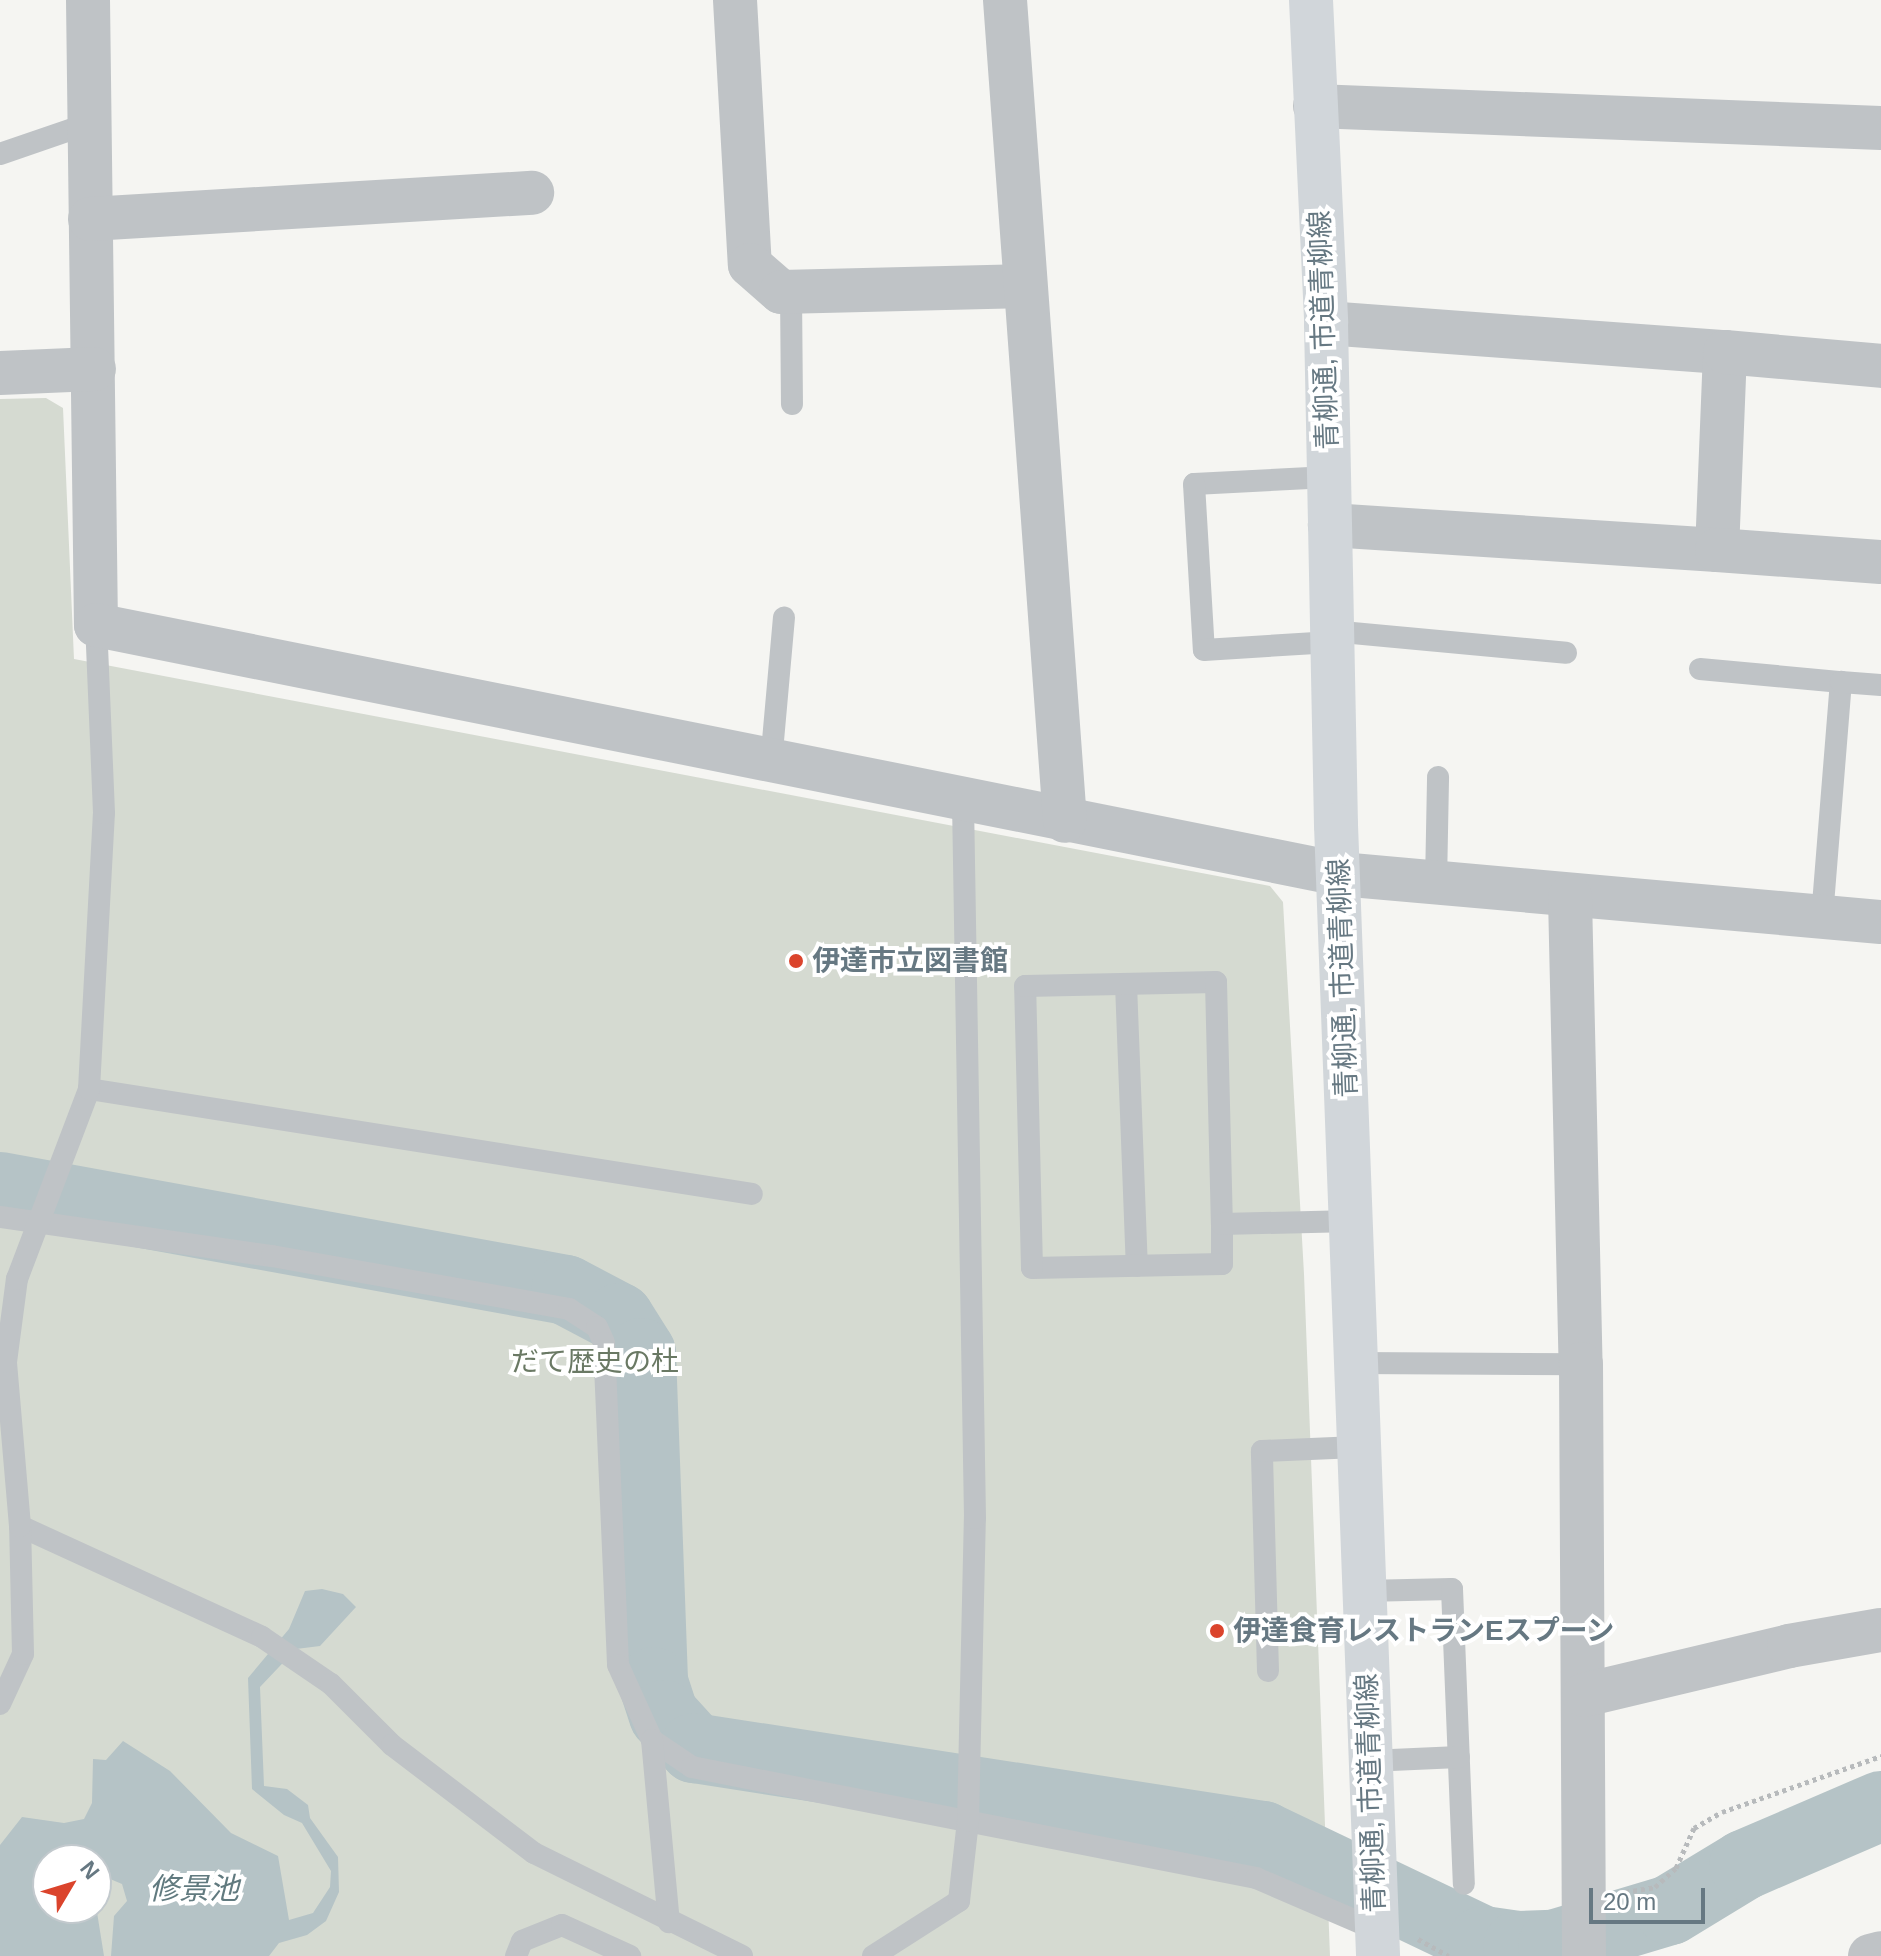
<!DOCTYPE html>
<meta charset="utf-8">
<style>
body{margin:0}
#map{position:relative;width:1881px;height:1956px;overflow:hidden;background:#f5f5f2;font-family:Arial,"Noto Sans JP",sans-serif}
div>[style]{position:absolute}
.green>*{inset:0;background:#d5dad1}
.water>*{inset:0;background:#b5c3c6}
.river>*{height:70px;margin:-35px;padding:0 35px;transform-origin:35px;border-radius:35px;background:#b5c3c6}
.path>*{height:5px;margin-top:-2.5px;transform-origin:0;background:repeating-linear-gradient(90deg,#b7babc 0 4px,transparent 0 8px)}
.lane>*{height:22px;margin:-11px;padding:0 11px;transform-origin:11px;border-radius:11px;background:#bfc3c6}
.street>*{height:44px;margin:-22px;padding:0 22px;transform-origin:22px;border-radius:22px;background:#bfc3c6}
.secondary>*{height:44px;margin:-22px;padding:0 22px;transform-origin:22px;border-radius:22px;background:#d1d6da}
.dots>*{width:22px;height:22px;translate:-50% -50%;box-sizing:border-box;border:4px solid #fff;border-radius:50%}
span{translate:-50% -50%;white-space:nowrap;text-align:center;line-height:1.15;-webkit-text-stroke:8px #fff;paint-order:stroke}
.street-label{font-size:28px;color:#667882}
.poi-label{font-size:28px;color:#667882;font-weight:700}
.left{translate:0 -50%;text-align:left}
.park-label{font-size:28px;color:#6a7964}
.water-label{font-size:30px;color:#617a7f;font-style:italic}
.north{position:absolute;left:32px;top:1844px;width:80px;height:80px;box-sizing:border-box;background:#fff;border:2px solid #c2c9cd;border-radius:50%;rotate:52deg;font-size:22px;font-weight:700;line-height:32px;text-align:center;color:#667882}
.north::after{content:'';display:block;margin:auto;width:28px;height:36px;background:#db442c;clip-path:polygon(50% 0,100% 100%,50% 72%,0 100%)}
.scale{position:absolute;left:1589px;top:1888px;width:116px;height:36px;box-sizing:border-box;border:4px solid #667882;border-top:0;padding-left:10px;font-size:24px;line-height:28px;white-space:nowrap;color:#667882;-webkit-text-stroke:6px #fff;paint-order:stroke}
</style>
<div id="map">
<div class="green">
<i style="clip-path:polygon(evenodd,46px 398px,63px 408px,74px 659px,1270px 886px,1283px 902px,1304px 1274px,1330px 1956px,0 1956px,0 399px,46px 398px,48px 1860px,96px 1860px,96px 1908px,48px 1908px,48px 1860px)"></i>
</div>
<div class="water">
<i style="clip-path:polygon(322px 1589px,343px 1594px,356px 1607px,320px 1646px,296px 1649px,260px 1687px,264px 1786px,287px 1789px,308px 1805px,310px 1818px,338px 1857px,339px 1892px,326px 1921px,307px 1935px,279px 1943px,269px 1956px,111px 1956px,114px 1916px,127px 1901px,122px 1884px,96px 1873px,96px 1860px,48px 1860px,48px 1908px,96px 1906px,104px 1956px,0 1956px,0 1845px,22px 1817px,64px 1823px,84px 1819px,92px 1803px,93px 1759px,106px 1760px,123px 1741px,170px 1771px,231px 1833px,278px 1856px,289px 1920px,313px 1913px,330px 1887px,331px 1871px,302px 1823px,284px 1815px,252px 1789px,248px 1678px,289px 1629px,305px 1591px)"></i>
</div>
<div class="river">
<i style="left:0;top:1187px;width:575px;rotate:10.31deg"></i>
<i style="left:566px;top:1290px;width:60px;rotate:27.8deg"></i>
<i style="left:619px;top:1318px;width:41px;rotate:57.8deg"></i>
<i style="left:641px;top:1353px;width:329px;rotate:87.9deg"></i>
<i style="left:653px;top:1682px;width:35px;rotate:72deg"></i>
<i style="left:664px;top:1715px;width:45px;rotate:47.7deg"></i>
<i style="left:694px;top:1748px;width:576px;rotate:8.79deg"></i>
<i style="left:1263px;top:1836px;width:244px;rotate:25.5deg"></i>
<i style="left:1483px;top:1941px;width:35px;rotate:8deg"></i>
<i style="left:1518px;top:1946px;width:35px;rotate:-2deg"></i>
<i style="left:1553px;top:1945px;width:122px;rotate:-16.7deg"></i>
<i style="left:1670px;top:1910px;width:87px;rotate:-31.3deg"></i>
<i style="left:1744px;top:1865px;width:149px;rotate:-23.3deg"></i>
</div>
<div class="path">
<i style="left:1625px;top:1892px;width:30px;rotate:-9deg"></i>
<i style="left:1655px;top:1887px;width:28px;rotate:-42deg"></i>
<i style="left:1676px;top:1868px;width:44px;rotate:-65.8deg"></i>
<i style="left:1694px;top:1828px;width:32px;rotate:-30deg"></i>
<i style="left:1722px;top:1812px;width:169px;rotate:-19.4deg"></i>
<i style="left:1418px;top:1939px;width:35px;rotate:29deg"></i>
</div>
<div class="lane">
<i style="left:0;top:154px;width:95px;rotate:-19deg"></i>
<i style="left:791px;top:292px;width:112px;rotate:89.5deg"></i>
<i style="left:1329px;top:477px;width:135px;rotate:177deg"></i>
<i style="left:1194px;top:484px;width:166px;rotate:86.6deg"></i>
<i style="left:1204px;top:650px;width:128px;rotate:-3.6deg"></i>
<i style="left:1331px;top:631px;width:236px;rotate:5.3deg"></i>
<i style="left:1700px;top:669px;width:142px;rotate:5.3deg"></i>
<i style="left:771px;top:763px;width:146px;rotate:-84.9deg"></i>
<i style="left:1436px;top:884px;width:107px;rotate:-88.9deg"></i>
<i style="left:1822px;top:917px;width:236px;rotate:-85.4deg"></i>
<i style="left:1841px;top:682px;width:40px;rotate:4.3deg"></i>
<i style="left:1126px;top:984px;width:282px;rotate:87.8deg"></i>
<i style="left:89px;top:1089px;width:671px;rotate:9deg"></i>
<i style="left:0;top:1217px;width:275px;rotate:8.2deg"></i>
<i style="left:272px;top:1256px;width:302px;rotate:10.1deg"></i>
<i style="left:569px;top:1309px;width:33px;rotate:33deg"></i>
<i style="left:597px;top:1327px;width:17px;rotate:66deg"></i>
<i style="left:604px;top:1343px;width:322px;rotate:87.5deg"></i>
<i style="left:618px;top:1665px;width:82px;rotate:65.6deg"></i>
<i style="left:652px;top:1740px;width:48px;rotate:34deg"></i>
<i style="left:692px;top:1767px;width:575px;rotate:11.13deg"></i>
<i style="left:1256px;top:1878px;width:132px;rotate:23.3deg"></i>
<i style="left:1222px;top:1224px;width:40px;rotate:90deg"></i>
<i style="left:1222px;top:1264px;width:190px;rotate:178.8deg"></i>
<i style="left:1032px;top:1268px;width:282px;rotate:-91.4deg"></i>
<i style="left:1025px;top:986px;width:191px;rotate:-1.2deg"></i>
<i style="left:1216px;top:982px;width:242px;rotate:88.6deg"></i>
<i style="left:1222px;top:1224px;width:131px;rotate:-1.3deg"></i>
<i style="left:1356px;top:1363px;width:225px;rotate:0.3deg"></i>
<i style="left:20px;top:1526px;width:266px;rotate:24.6deg"></i>
<i style="left:262px;top:1637px;width:83px;rotate:34.3deg"></i>
<i style="left:331px;top:1684px;width:86px;rotate:45deg"></i>
<i style="left:392px;top:1745px;width:178px;rotate:37.3deg"></i>
<i style="left:534px;top:1853px;width:232px;rotate:26.3deg"></i>
<i style="left:1363px;top:1591px;width:89px;rotate:-1.3deg"></i>
<i style="left:1452px;top:1589px;width:295px;rotate:87.7deg"></i>
<i style="left:1268px;top:1671px;width:220px;rotate:-91.6deg"></i>
<i style="left:1262px;top:1451px;width:95px;rotate:-2.4deg"></i>
<i style="left:0;top:1704px;width:55px;rotate:-65.3deg"></i>
<i style="left:23px;top:1654px;width:128px;rotate:-91.3deg"></i>
<i style="left:20px;top:1526px;width:165px;rotate:-94.9deg"></i>
<i style="left:6px;top:1362px;width:84px;rotate:-82.5deg"></i>
<i style="left:17px;top:1279px;width:203px;rotate:-69.2deg"></i>
<i style="left:89px;top:1089px;width:276px;rotate:-86.9deg"></i>
<i style="left:104px;top:813px;width:188px;rotate:-92.4deg"></i>
<i style="left:652px;top:1740px;width:183px;rotate:84.7deg"></i>
<i style="left:1369px;top:1761px;width:90px;rotate:-2.5deg"></i>
<i style="left:516px;top:1956px;width:16px;rotate:-68deg"></i>
<i style="left:522px;top:1941px;width:43px;rotate:-21.8deg"></i>
<i style="left:562px;top:1925px;width:75px;rotate:24.5deg"></i>
<i style="left:873px;top:1956px;width:102px;rotate:-32.6deg"></i>
<i style="left:959px;top:1901px;width:81px;rotate:-83.6deg"></i>
<i style="left:968px;top:1821px;width:303px;rotate:-88.7deg"></i>
<i style="left:975px;top:1518px;width:715px;rotate:-90.96deg"></i>
</div>
<div class="street">
<i style="left:88px;top:0;width:625px;rotate:89.27deg"></i>
<i style="left:96px;top:625px;width:1269px;rotate:11.32deg"></i>
<i style="left:1340px;top:874px;width:543px;rotate:5.07deg"></i>
<i style="left:735px;top:0;width:265px;rotate:86.8deg"></i>
<i style="left:750px;top:265px;width:41px;rotate:41.1deg"></i>
<i style="left:781px;top:292px;width:243px;rotate:-1.4deg"></i>
<i style="left:1005px;top:0;width:823px;rotate:85.82deg"></i>
<i style="left:1315px;top:106px;width:566px;rotate:2.23deg"></i>
<i style="left:90px;top:219px;width:443px;rotate:-3.4deg"></i>
<i style="left:1326px;top:323px;width:400px;rotate:4.2deg"></i>
<i style="left:1725px;top:352px;width:198px;rotate:92.3deg"></i>
<i style="left:1717px;top:550px;width:388px;rotate:-176.3deg"></i>
<i style="left:1725px;top:352px;width:157px;rotate:5.1deg"></i>
<i style="left:0;top:373px;width:94px;rotate:-2.4deg"></i>
<i style="left:1717px;top:550px;width:164px;rotate:4.2deg"></i>
<i style="left:1570px;top:897px;width:467px;rotate:88.7deg"></i>
<i style="left:1581px;top:1364px;width:592px;rotate:89.71deg"></i>
<i style="left:1584px;top:1695px;width:211px;rotate:-13.4deg"></i>
<i style="left:1789px;top:1646px;width:93px;rotate:-9.9deg"></i>
<i style="left:1870px;top:1956px;width:11px;rotate:-15deg"></i>
</div>
<div class="secondary">
<i style="left:1311px;top:0;width:323px;rotate:87.3deg"></i>
<i style="left:1326px;top:323px;width:502px;rotate:88.86deg"></i>
<i style="left:1336px;top:825px;width:1132px;rotate:87.87deg"></i>
</div>
<div class="dots">
<i style="left:796px;top:961px;background:#db442c"></i>
<i style="left:1217px;top:1631px;background:#db442c"></i>
</div>
<div class="street-label">
<span style="left:1324px;top:330px;rotate:-92deg">青柳通, 市道青柳線</span>
<span style="left:1343px;top:978px;rotate:-92deg">青柳通, 市道青柳線</span>
<span style="left:1371px;top:1793px;rotate:-92deg">青柳通, 市道青柳線</span>
</div>
<div class="poi-label">
<span class="left" style="left:812px;top:961px">伊達市立図書館</span>
<span class="left" style="left:1233px;top:1631px">伊達食育レストランEスプーン</span>
</div>
<div class="park-label">
<span style="left:595px;top:1362px">だて歴史の杜</span>
</div>
<div class="water-label">
<span style="left:194px;top:1889px">修景池</span>
</div>
<div class="north">N</div>
<div class="scale">20 m</div>
</div>
